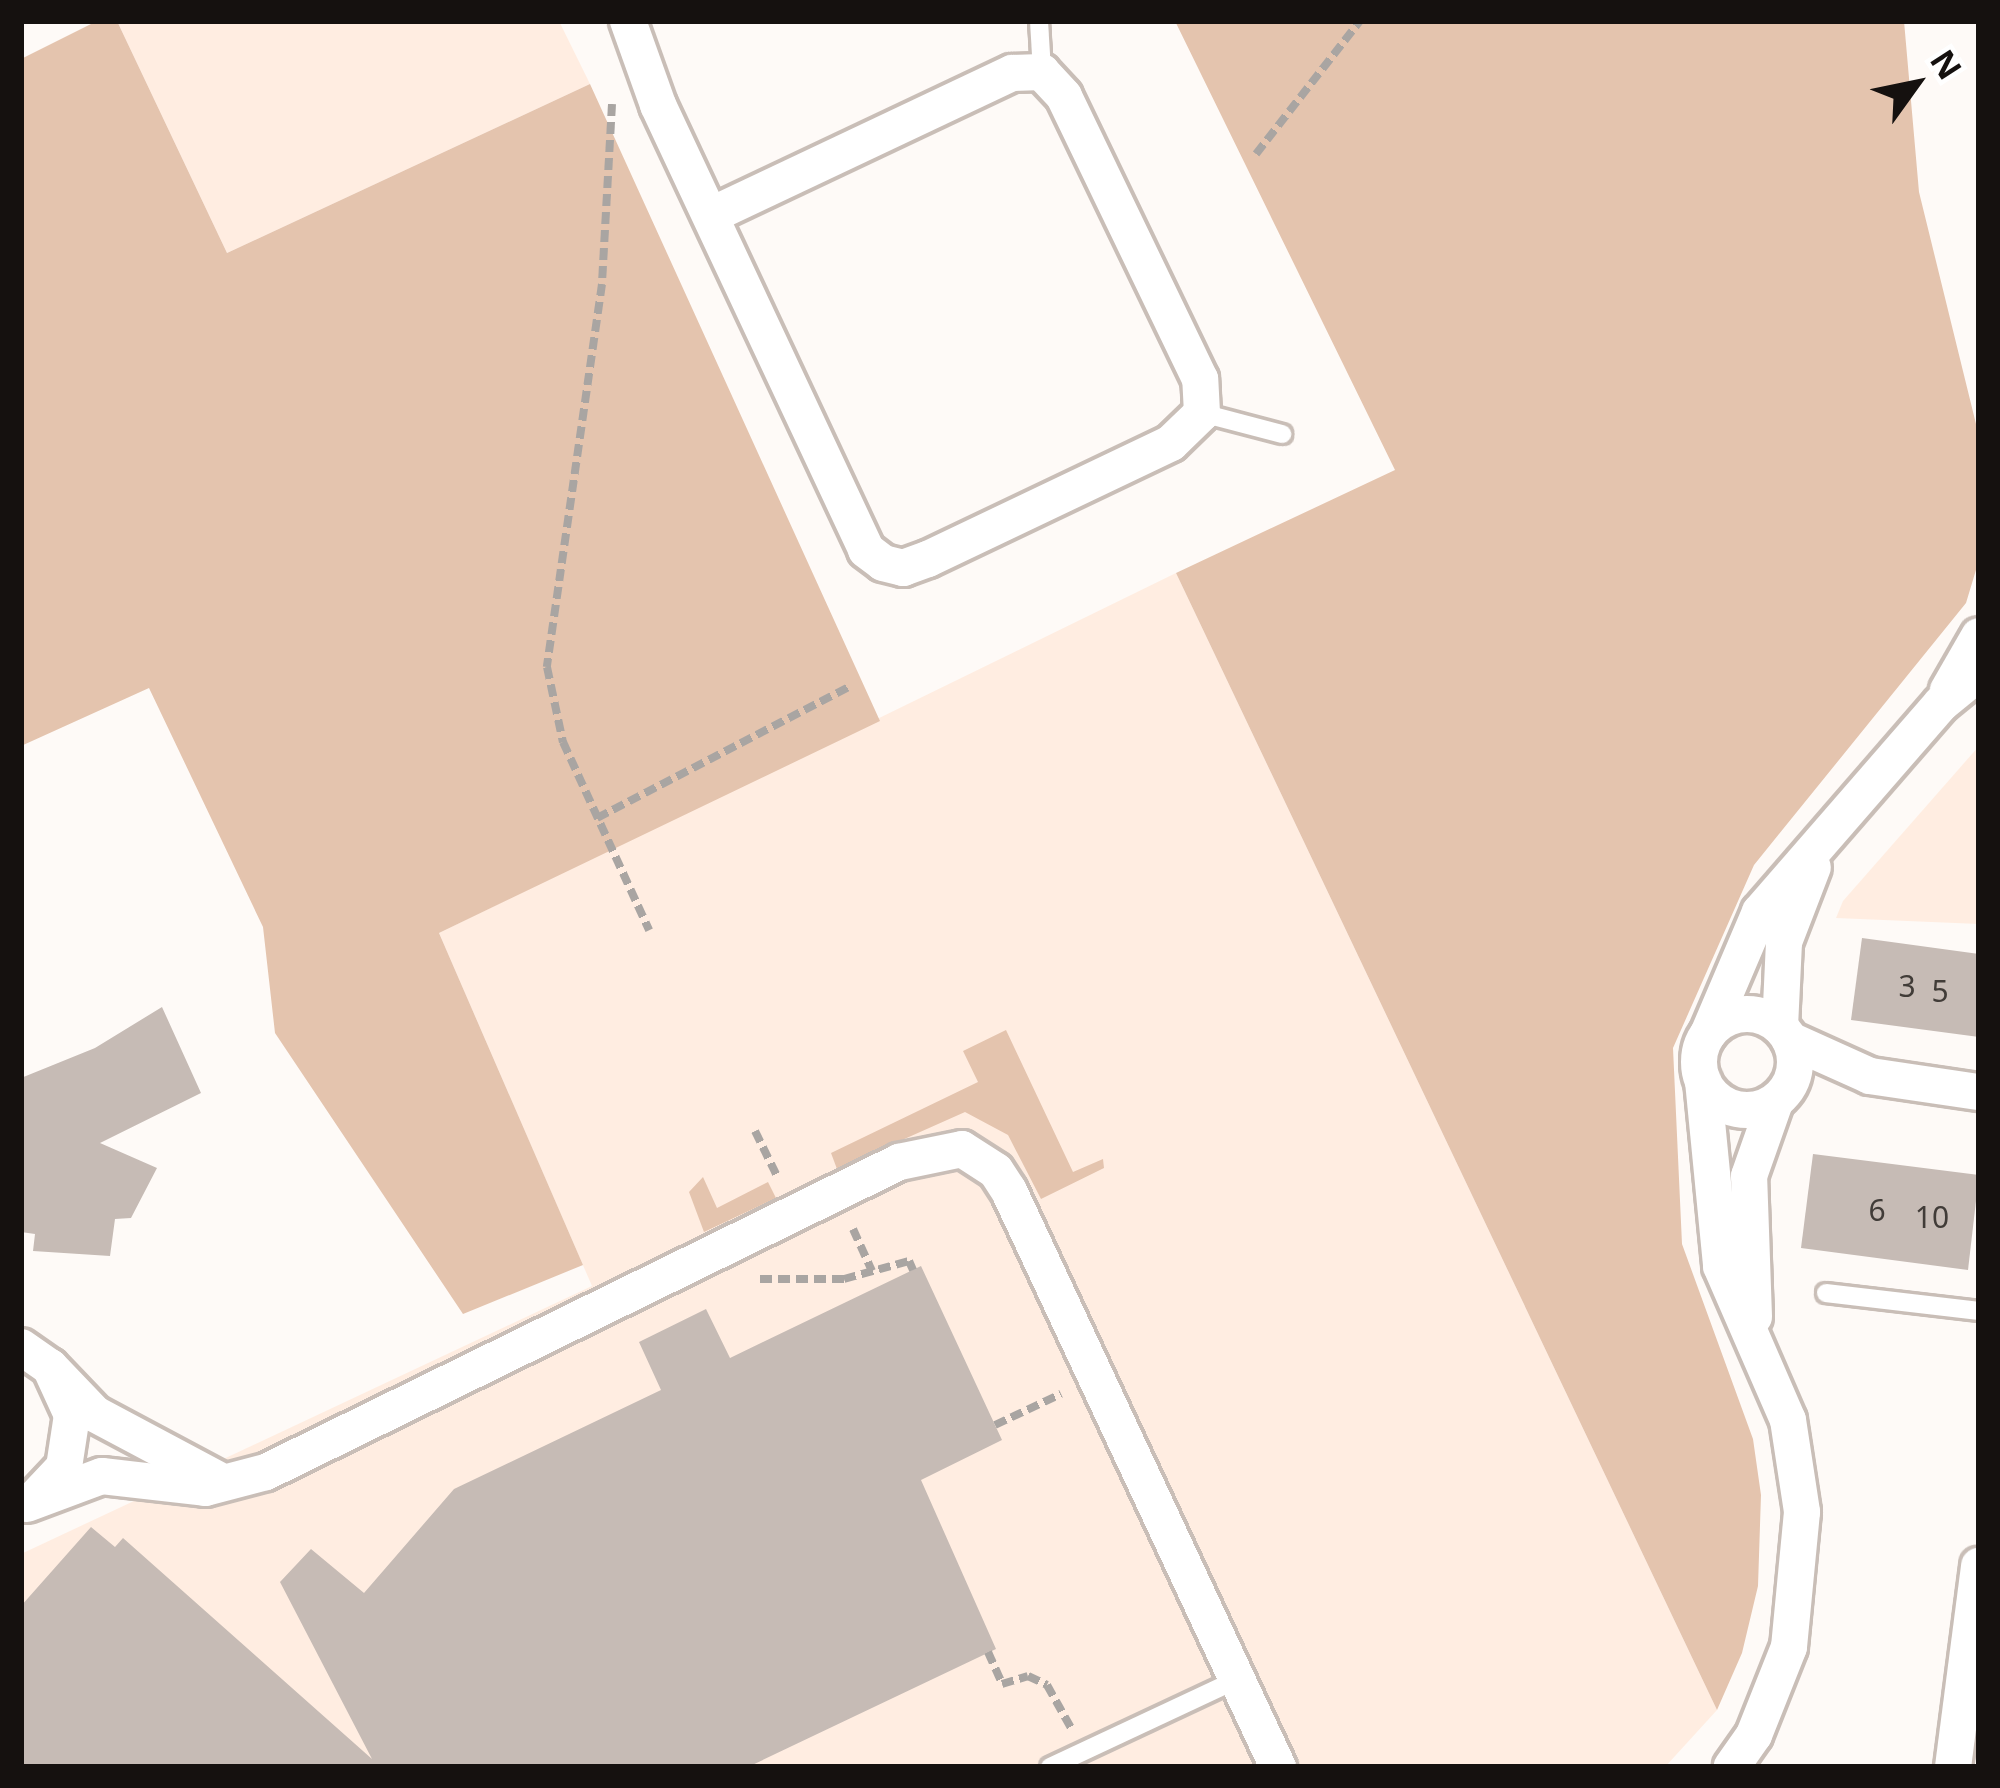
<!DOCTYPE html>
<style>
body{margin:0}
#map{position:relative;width:2000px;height:1788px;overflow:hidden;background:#fefaf7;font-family:"Noto Sans",sans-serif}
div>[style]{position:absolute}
.built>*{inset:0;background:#ffede1}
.green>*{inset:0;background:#e4c4ae}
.building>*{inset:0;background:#c6bbb5}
.path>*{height:8px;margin-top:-4px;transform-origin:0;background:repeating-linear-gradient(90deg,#a9a5a2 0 12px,transparent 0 18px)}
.roads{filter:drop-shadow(3px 0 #c9beb7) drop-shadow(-3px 0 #c9beb7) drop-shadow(0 3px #c9beb7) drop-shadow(0 -3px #c9beb7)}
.service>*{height:18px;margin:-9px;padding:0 9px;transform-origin:9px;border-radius:9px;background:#fff}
.minor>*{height:36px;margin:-18px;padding:0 18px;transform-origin:18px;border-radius:18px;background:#fff}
.minor>.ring{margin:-18px;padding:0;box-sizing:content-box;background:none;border:36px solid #fff;border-radius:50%}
span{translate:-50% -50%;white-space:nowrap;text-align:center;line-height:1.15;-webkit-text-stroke:9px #fff;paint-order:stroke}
.number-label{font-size:30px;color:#413c38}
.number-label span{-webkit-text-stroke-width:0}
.frame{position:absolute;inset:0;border:24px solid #15110f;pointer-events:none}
.north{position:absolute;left:1856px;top:24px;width:120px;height:120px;-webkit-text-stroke:9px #fff;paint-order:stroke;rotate:57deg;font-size:33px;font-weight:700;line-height:48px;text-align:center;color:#15110f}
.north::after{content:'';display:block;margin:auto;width:42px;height:54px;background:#15110f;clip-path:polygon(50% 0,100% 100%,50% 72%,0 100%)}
</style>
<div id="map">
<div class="built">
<i style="clip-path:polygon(117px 21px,559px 21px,590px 84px,227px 253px)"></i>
<i style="clip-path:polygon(1176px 573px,1717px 1710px,1665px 1767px,21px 1767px,21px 1554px,592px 1286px,439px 933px)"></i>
<i style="clip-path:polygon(1979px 746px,1979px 924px,1836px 918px,1843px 901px)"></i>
</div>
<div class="green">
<i style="clip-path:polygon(97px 21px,117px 21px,227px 253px,590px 84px,880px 721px,439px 933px,583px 1265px,463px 1314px,275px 1033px,263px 927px,149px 688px,21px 746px,21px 59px)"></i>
<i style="clip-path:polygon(1175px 21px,1904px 21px,1919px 192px,1976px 424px,1979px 560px,1966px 603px,1754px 865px,1673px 1048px,1682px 1244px,1753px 1439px,1761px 1495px,1758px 1586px,1742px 1653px,1717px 1710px,1176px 573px,1395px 470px)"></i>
<i style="clip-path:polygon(1006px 1030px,1073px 1172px,1103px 1159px,1104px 1168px,1041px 1199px,1008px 1135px,965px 1112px,837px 1169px,831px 1153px,978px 1082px,963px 1051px)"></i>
<i style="clip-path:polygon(703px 1177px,717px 1208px,768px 1182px,776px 1198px,704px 1232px,689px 1192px)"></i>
</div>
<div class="building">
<i style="clip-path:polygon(1862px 938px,1979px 954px,1979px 1037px,1851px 1020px)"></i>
<i style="clip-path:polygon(162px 1007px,201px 1093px,100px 1143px,157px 1168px,131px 1218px,115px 1219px,110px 1256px,33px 1251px,35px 1234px,21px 1232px,21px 1078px,95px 1048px)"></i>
<i style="clip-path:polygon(1813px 1154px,1979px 1175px,1968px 1270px,1801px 1248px)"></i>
<i style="clip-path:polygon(921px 1266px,1002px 1440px,921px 1480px,996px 1649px,748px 1767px,21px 1767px,21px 1606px,91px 1527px,115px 1547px,123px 1538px,372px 1759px,280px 1582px,311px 1549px,364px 1593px,454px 1489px,661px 1390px,639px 1342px,706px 1309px,730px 1358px)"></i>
</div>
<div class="path">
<i style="left:612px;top:104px;width:180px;rotate:93.2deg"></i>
<i style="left:602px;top:284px;width:387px;rotate:98.2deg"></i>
<i style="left:547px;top:667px;width:77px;rotate:78deg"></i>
<i style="left:563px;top:742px;width:207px;rotate:65.4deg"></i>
<i style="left:1256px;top:154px;width:169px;rotate:-52deg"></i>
<i style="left:597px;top:818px;width:286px;rotate:-27.5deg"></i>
<i style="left:755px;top:1131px;width:52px;rotate:63.9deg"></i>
<i style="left:853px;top:1229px;width:46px;rotate:65.7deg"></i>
<i style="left:760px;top:1279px;width:84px"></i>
<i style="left:844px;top:1279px;width:67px;rotate:-15.5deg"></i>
<i style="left:909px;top:1261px;width:10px;rotate:66deg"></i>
<i style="left:995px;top:1425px;width:73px;rotate:-25.2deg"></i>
<i style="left:988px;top:1652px;width:35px;rotate:66deg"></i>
<i style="left:1002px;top:1684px;width:27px;rotate:-17deg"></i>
<i style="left:1028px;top:1676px;width:21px;rotate:25deg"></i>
<i style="left:1047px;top:1685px;width:49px;rotate:60.8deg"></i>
</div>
<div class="roads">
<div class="service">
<i style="left:1039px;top:21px;width:51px;rotate:86.6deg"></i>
<i style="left:1202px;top:413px;width:83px;rotate:14.7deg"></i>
<i style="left:1826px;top:1293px;width:154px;rotate:6.7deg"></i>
<i style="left:1050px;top:1767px;width:210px;rotate:-25.1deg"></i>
</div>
<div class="minor">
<i style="left:628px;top:21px;width:89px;rotate:70.3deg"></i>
<i style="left:658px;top:105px;width:491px;rotate:64.9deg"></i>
<i style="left:866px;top:550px;width:21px;rotate:37deg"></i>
<i style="left:883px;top:563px;width:21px;rotate:14deg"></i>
<i style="left:903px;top:568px;width:27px;rotate:-20deg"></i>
<i style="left:928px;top:559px;width:269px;rotate:-25.5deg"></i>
<i style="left:1171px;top:443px;width:43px;rotate:-44.1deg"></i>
<i style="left:1202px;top:413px;width:34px;rotate:-93deg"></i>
<i style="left:1200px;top:379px;width:314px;rotate:-115.7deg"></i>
<i style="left:1064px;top:96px;width:33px;rotate:-133deg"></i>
<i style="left:1042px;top:72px;width:30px;rotate:178deg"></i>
<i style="left:1012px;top:73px;width:333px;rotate:154.7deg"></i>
<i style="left:1948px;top:690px;width:62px;rotate:-60.1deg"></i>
<i class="ring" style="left:1699px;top:1014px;width:60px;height:60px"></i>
<i style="left:1780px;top:1027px;width:85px;rotate:-87.3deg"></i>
<i style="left:1784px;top:942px;width:80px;rotate:-68.9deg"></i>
<i style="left:1708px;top:1034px;width:133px;rotate:-66.9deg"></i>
<i style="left:1760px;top:912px;width:276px;rotate:-49deg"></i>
<i style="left:1941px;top:704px;width:49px;rotate:-39.2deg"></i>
<i style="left:1790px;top:1040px;width:88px;rotate:24.2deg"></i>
<i style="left:1870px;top:1076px;width:110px;rotate:8.4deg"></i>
<i style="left:1703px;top:1081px;width:186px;rotate:84.4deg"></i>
<i style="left:1721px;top:1266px;width:168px;rotate:66.5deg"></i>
<i style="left:1788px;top:1420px;width:93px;rotate:81.3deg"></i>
<i style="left:1802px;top:1512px;width:136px;rotate:95.5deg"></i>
<i style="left:1789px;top:1647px;width:95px;rotate:111.7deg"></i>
<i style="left:1754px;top:1735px;width:39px;rotate:125deg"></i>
<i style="left:1754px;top:1317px;width:141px;rotate:-92deg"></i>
<i style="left:1749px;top:1176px;width:78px;rotate:-70.6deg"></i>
<i style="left:21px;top:1347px;width:35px;rotate:35deg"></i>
<i style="left:50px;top:1367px;width:53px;rotate:65.4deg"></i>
<i style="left:72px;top:1415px;width:53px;rotate:98.7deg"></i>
<i style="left:64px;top:1467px;width:44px;rotate:133.2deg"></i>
<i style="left:50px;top:1367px;width:65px;rotate:46.2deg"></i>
<i style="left:95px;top:1414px;width:138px;rotate:28deg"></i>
<i style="left:27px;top:1504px;width:80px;rotate:-20.5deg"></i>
<i style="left:102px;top:1476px;width:104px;rotate:6.6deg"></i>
<i style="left:205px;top:1488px;width:63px;rotate:-14.7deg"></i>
<i style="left:266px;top:1472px;width:705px;rotate:-26.09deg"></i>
<i style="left:899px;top:1162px;width:64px;rotate:-11.7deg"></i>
<i style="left:962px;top:1149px;width:40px;rotate:32.9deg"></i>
<i style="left:996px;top:1171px;width:24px;rotate:57deg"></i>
<i style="left:1009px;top:1191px;width:636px;rotate:64.97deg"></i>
<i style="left:1953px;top:1767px;width:203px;rotate:-82.6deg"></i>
</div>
</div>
<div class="number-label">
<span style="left:1907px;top:986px">3</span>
<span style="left:1940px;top:991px">5</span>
<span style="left:1877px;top:1210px">6</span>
<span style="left:1932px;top:1217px">10</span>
</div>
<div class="frame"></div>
<div class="north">N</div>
</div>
